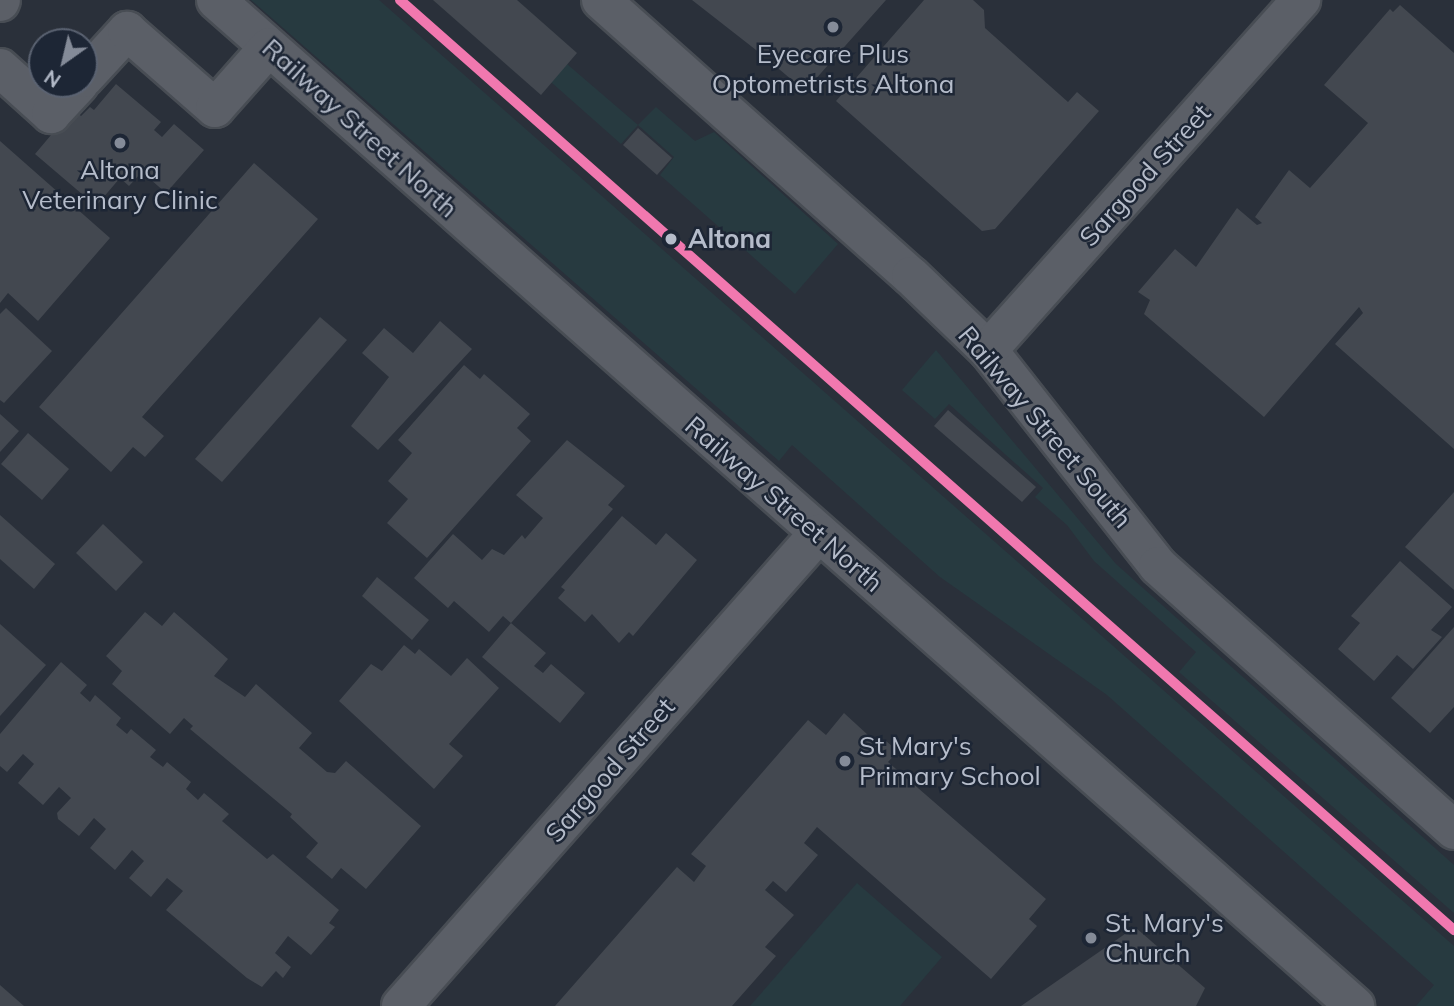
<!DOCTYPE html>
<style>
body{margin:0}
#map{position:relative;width:1454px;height:1006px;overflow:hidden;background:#2a303a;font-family:Mulish,sans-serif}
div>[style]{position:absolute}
.green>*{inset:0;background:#273a40}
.building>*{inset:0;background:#434850}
.roads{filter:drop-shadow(2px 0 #484d54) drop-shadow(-2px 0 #484d54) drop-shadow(0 2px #484d54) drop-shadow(0 -2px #484d54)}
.minor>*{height:38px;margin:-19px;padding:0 19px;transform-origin:19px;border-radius:19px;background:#5b5f67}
.rail-1>*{height:10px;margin:-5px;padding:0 5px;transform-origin:5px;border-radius:5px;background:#f178af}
.dots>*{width:19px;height:19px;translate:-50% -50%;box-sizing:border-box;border:4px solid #1d2635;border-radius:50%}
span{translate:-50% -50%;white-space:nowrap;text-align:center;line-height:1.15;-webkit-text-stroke:5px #1d2635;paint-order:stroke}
.poi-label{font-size:26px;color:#b5bcca}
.left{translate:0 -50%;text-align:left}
.street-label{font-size:26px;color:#b5bcca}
.stop-label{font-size:26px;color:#b5bcca;font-weight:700}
.north{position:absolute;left:28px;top:28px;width:70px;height:70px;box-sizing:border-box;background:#1d2635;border:2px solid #5a6271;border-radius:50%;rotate:214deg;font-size:19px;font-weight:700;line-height:28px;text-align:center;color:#b5bcca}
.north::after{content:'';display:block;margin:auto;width:24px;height:32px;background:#848b98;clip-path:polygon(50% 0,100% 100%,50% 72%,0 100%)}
</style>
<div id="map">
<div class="green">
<i style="clip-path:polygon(251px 0,379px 0,1454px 946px,1454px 1006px,1416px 1006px,1434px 985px,1107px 695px,940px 577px,792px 445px,779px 461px)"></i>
<i style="clip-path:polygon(567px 64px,638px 125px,656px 107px,695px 141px,714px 132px,838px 244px,795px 294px,660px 175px,674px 157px,638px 125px,621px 144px,551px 82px)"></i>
<i style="clip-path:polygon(936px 350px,1116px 564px,1454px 865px,1454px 913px,1179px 672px,1196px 652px,1094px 561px,1067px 525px,1035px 497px,1043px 488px,949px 404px,935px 419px,902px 390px)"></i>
<i style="clip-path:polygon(857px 883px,942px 957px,900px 1006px,750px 1006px)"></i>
</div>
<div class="building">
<i style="clip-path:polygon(433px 0,517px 0,577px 53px,541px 95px)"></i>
<i style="clip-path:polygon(692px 0,886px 0,805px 91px,773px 64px,778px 58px,770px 50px,765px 57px)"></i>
<i style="clip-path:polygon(924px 0,973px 0,984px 10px,985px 28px,1068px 102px,1077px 92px,1099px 111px,995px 229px,982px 231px,836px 101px)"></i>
<i style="clip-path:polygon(1400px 5px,1454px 53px,1454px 449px,1335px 344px,1363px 313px,1359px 307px,1264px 417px,1144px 314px,1150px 300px,1138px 292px,1175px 249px,1196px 267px,1237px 208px,1257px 225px,1262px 223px,1255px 217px,1289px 170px,1310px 188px,1368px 123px,1324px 85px,1390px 9px,1393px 12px)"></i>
<i style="clip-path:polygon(116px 84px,161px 122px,154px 130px,162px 137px,174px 124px,204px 150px,166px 193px,142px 172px,129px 186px,120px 178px,96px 206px,35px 154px,73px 109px,81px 116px,90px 107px,94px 110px)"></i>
<i style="clip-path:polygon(638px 128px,672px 158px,657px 175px,623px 145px)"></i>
<i style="clip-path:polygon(0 141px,110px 238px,38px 321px,8px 293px,0 303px)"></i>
<i style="clip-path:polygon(254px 163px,318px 219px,142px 417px,164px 436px,145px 457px,133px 447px,111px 472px,39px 407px)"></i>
<i style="clip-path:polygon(6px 308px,52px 351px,4px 403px,0 400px,0 314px)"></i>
<i style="clip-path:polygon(320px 317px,347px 340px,222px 482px,195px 459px)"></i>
<i style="clip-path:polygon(440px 321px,472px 349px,378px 450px,351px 426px,389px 377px,362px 353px,384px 328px,413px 353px)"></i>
<i style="clip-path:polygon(464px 365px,480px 379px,484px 374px,530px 414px,517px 428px,531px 441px,427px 558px,387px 523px,408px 499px,388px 481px,412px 453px,398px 440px)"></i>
<i style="clip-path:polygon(948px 410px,1036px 487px,1022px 502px,934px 426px)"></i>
<i style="clip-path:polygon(0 414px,19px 431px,0 452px)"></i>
<i style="clip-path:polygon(28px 433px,69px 469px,42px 500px,1px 464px)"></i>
<i style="clip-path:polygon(567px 440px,625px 486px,608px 505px,613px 509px,511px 623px,503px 616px,489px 632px,454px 601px,448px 608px,414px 578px,453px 534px,482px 560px,492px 549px,504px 555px,522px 535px,525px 539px,543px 518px,516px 495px)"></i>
<i style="clip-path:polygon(1454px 492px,1454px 590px,1405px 547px)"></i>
<i style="clip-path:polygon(0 515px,55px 564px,34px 589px,0 559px)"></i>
<i style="clip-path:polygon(622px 516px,656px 545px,666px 533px,697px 560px,633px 636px,629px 632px,619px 643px,592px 614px,585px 622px,558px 598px,565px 590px,561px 587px)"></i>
<i style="clip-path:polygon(103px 524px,143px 562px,116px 591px,76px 553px)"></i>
<i style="clip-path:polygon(1400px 561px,1452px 607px,1431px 630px,1442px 637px,1413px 669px,1397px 655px,1374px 681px,1338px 649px,1360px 623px,1351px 616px)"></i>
<i style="clip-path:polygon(377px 577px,429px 620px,412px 640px,362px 596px)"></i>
<i style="clip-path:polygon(145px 612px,162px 626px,174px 612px,228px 659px,214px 676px,245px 697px,256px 684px,312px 733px,299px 748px,327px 772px,335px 773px,346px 761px,421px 826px,366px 889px,341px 868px,332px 879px,306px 857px,318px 843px,290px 817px,292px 814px,190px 729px,193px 726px,184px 718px,170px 734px,112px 684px,122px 671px,106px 656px)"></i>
<i style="clip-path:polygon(511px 623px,546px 653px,534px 666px,543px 673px,551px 664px,585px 693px,560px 723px,482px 657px)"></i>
<i style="clip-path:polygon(0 624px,46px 665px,0 716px)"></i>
<i style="clip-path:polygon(1454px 627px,1454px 707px,1430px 733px,1391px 698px)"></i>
<i style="clip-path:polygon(404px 645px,415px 654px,419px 649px,451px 676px,467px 658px,499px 688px,449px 744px,463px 756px,434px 789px,339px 701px,371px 664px,382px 671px)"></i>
<i style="clip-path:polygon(61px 662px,87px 685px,80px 693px,90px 702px,95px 695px,121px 718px,116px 725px,127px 734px,131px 729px,156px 750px,150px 757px,163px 767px,167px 762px,191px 782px,186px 789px,198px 800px,204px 793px,229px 814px,222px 821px,267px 859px,273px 854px,339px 910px,329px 923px,335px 927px,311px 955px,288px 936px,275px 953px,291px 967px,283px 978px,276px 971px,262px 987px,247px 978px,166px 910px,183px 891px,167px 878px,151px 897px,129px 878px,144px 861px,132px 850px,115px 870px,90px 848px,106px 829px,94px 818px,79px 836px,58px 819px,57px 813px,71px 798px,59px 787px,43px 805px,18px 783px,34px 764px,23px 754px,7px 772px,0 766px,0 734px)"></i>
<i style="clip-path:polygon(844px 713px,881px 747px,886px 741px,898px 751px,888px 762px,1046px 899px,1029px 919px,1037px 926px,991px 979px,817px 827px,804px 843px,818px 855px,786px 892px,773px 881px,765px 890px,794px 915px,765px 947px,776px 956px,732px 1006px,555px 1006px,677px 867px,694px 882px,706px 866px,691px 854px,808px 720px,826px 735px)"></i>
<i style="clip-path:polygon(1135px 927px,1205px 988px,1196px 1006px,1021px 1006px)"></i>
<i style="clip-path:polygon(0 985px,24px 1006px,0 1006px)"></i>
</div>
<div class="roads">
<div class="minor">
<i style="left:216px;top:0;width:1520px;rotate:41.45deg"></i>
<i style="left:601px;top:0;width:415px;rotate:41.7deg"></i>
<i style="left:911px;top:276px;width:107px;rotate:43.9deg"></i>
<i style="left:988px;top:350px;width:275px;rotate:51.8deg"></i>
<i style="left:1158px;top:566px;width:397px;rotate:41.7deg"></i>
<i style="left:0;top:2px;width:2px;rotate:-63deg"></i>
<i style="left:0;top:68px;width:69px;rotate:42deg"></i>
<i style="left:51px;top:114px;width:41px;rotate:-47deg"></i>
<i style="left:84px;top:78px;width:64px;rotate:-47.5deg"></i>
<i style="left:127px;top:31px;width:117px;rotate:41.2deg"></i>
<i style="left:215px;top:108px;width:81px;rotate:-48.5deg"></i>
<i style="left:988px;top:350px;width:470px;rotate:-48.2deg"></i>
<i style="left:401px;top:1006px;width:630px;rotate:-48.54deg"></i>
</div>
</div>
<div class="rail-1">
<i style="left:400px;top:0;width:1406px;rotate:41.42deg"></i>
</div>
<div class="dots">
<i style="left:833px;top:27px;background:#848b98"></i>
<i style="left:120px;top:143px;background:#848b98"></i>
<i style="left:671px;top:239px;background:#b5bcca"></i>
<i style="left:845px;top:761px;background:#848b98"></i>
<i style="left:1091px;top:938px;background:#848b98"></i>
</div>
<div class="poi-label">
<span style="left:833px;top:69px">Eyecare Plus<br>Optometrists Altona</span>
<span style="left:120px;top:185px">Altona<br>Veterinary Clinic</span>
<span class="left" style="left:859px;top:761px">St Mary's<br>Primary School</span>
<span class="left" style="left:1105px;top:938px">St. Mary's<br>Church</span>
</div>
<div class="street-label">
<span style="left:360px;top:128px;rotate:42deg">Railway Street North</span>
<span style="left:1145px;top:175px;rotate:-48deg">Sargood Street</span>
<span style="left:1045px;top:427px;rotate:50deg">Railway Street South</span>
<span style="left:784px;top:504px;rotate:41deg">Railway Street North</span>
<span style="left:610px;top:770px;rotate:-49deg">Sargood Street</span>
</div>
<div class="stop-label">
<span class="left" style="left:688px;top:239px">Altona</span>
</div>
<div class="north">N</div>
</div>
